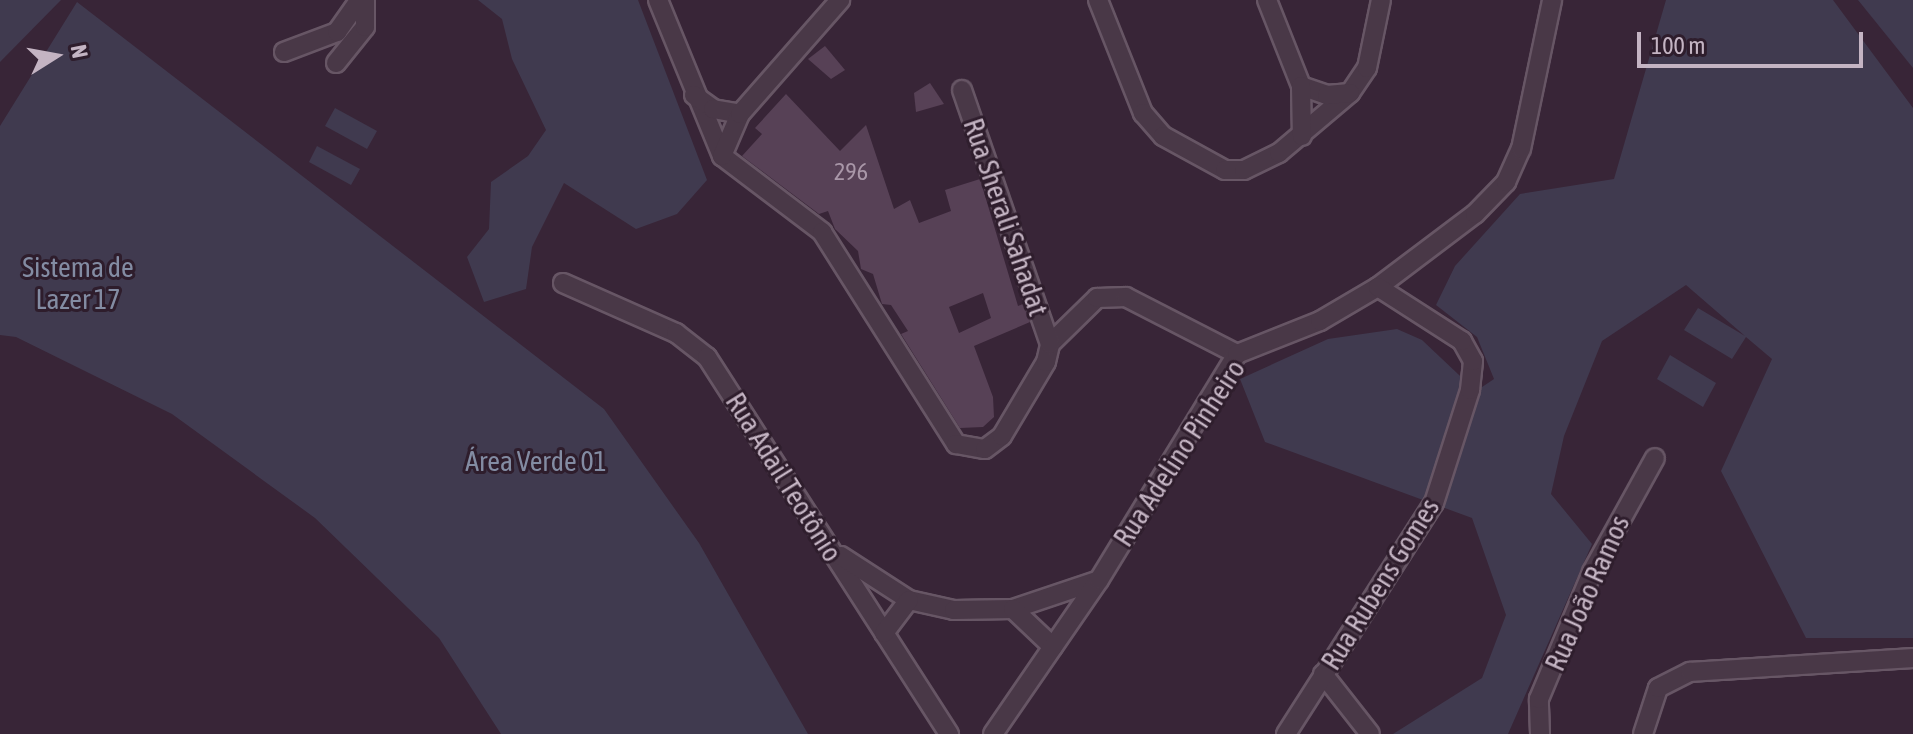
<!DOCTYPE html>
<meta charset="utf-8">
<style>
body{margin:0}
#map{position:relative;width:1913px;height:734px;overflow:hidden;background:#382537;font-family:"Asap Condensed",sans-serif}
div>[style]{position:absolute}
.green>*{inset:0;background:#403a4f}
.building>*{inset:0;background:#574156}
.roads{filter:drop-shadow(2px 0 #675665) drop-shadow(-2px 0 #675665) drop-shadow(0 2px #675665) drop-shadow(0 -2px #675665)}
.minor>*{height:18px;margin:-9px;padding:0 9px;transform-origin:9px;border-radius:9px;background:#493847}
span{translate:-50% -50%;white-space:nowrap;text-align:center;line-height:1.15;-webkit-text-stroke:6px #2e1d2c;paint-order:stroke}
.number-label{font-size:24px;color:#a997a8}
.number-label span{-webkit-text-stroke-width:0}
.street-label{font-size:28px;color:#c4b4c3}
.park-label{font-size:28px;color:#838ca3}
.north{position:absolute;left:16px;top:16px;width:80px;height:80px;-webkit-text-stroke:6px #2e1d2c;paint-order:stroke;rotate:79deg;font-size:22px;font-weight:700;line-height:32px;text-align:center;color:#c4b4c3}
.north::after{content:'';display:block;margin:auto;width:28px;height:36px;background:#c4b4c3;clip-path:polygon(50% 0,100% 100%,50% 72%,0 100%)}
.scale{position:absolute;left:1637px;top:32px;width:226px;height:36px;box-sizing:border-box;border:4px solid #c4b4c3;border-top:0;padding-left:10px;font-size:24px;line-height:28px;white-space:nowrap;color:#c4b4c3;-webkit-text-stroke:6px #2e1d2c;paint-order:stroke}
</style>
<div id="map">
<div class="green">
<i style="clip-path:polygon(0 0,61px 0,0 62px)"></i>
<i style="clip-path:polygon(478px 0,638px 0,707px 180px,677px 214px,636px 229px,564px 183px,532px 247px,526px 289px,484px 302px,467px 257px,489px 229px,491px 182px,528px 156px,546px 130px,512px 59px,502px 19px)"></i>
<i style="clip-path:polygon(1666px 0,1833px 0,1913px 108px,1913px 638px,1806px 638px,1721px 471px,1772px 359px,1746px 337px,1732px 359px,1684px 330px,1698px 308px,1745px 336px,1686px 285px,1602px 341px,1564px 436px,1551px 494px,1592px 544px,1508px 734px,1393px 734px,1482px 678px,1506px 615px,1472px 518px,1265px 442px,1240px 379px,1328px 339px,1397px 329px,1422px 340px,1476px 391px,1494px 379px,1477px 337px,1436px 305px,1455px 266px,1520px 194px,1614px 179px)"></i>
<i style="clip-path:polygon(1858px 0,1913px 0,1913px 68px)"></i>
<i style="clip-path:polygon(77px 2px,604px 409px,699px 543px,808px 734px,501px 734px,439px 638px,315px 518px,172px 414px,16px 337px,0 335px,0 126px)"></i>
<i style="clip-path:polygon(335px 108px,377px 131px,367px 149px,325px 126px)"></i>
<i style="clip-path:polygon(317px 146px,360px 169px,351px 185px,309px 162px)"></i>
<i style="clip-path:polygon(1670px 355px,1716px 383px,1703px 407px,1657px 379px)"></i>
</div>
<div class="building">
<i style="clip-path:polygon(825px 46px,845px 70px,831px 79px,808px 59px)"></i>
<i style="clip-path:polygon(930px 83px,944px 104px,916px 112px,914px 93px)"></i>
<i style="clip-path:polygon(evenodd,786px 94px,840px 151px,866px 125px,894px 209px,910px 200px,919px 223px,951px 211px,945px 190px,980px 179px,1018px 306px,1023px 304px,1030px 322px,974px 346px,993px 397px,994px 417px,983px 427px,960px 428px,901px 334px,908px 331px,891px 305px,882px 304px,873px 274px,861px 269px,858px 251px,835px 229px,828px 211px,819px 214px,742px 156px,762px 134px,755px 128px,786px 94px,983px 293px,991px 318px,959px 333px,949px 307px,983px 293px)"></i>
</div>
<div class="roads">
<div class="minor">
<i style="left:658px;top:0;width:169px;rotate:67.7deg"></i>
<i style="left:722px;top:156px;width:126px;rotate:37.2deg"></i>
<i style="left:822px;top:232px;width:251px;rotate:57.7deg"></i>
<i style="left:956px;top:444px;width:29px;rotate:10deg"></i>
<i style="left:985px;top:449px;width:21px;rotate:-37deg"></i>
<i style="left:1002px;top:436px;width:86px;rotate:-59.3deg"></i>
<i style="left:1046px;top:362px;width:18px;rotate:-77deg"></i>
<i style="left:1050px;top:344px;width:66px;rotate:-44.4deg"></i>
<i style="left:1097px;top:298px;width:29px;rotate:-2deg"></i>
<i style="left:1126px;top:297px;width:125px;rotate:27.2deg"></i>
<i style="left:1098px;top:0;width:122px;rotate:68.3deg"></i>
<i style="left:1143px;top:113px;width:30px;rotate:49deg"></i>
<i style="left:1163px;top:136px;width:71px;rotate:28.7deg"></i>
<i style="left:1225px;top:170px;width:19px"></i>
<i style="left:1244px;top:170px;width:39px;rotate:-26deg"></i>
<i style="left:1279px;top:153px;width:93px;rotate:-40.2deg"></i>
<i style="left:1350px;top:93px;width:30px;rotate:-56deg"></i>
<i style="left:1367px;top:68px;width:69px;rotate:-78.4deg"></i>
<i style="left:1267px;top:0;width:92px;rotate:68.4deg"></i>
<i style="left:1301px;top:86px;width:28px;rotate:19deg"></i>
<i style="left:1327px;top:95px;width:23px;rotate:-5deg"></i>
<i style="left:284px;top:52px;width:57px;rotate:-20.7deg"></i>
<i style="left:337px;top:32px;width:39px;rotate:-55deg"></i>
<i style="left:336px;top:63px;width:46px;rotate:-51.1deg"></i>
<i style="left:365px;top:27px;width:27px;rotate:-90deg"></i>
<i style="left:1301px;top:86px;width:50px;rotate:88.9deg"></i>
<i style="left:962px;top:90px;width:269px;rotate:70.9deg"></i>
<i style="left:694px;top:95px;width:24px;rotate:36deg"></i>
<i style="left:713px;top:109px;width:27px;rotate:10deg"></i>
<i style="left:722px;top:156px;width:46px;rotate:-66.8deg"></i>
<i style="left:740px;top:114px;width:152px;rotate:-48.7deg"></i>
<i style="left:563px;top:283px;width:124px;rotate:23.9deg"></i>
<i style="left:676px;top:333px;width:39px;rotate:38deg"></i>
<i style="left:707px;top:357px;width:448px;rotate:57.3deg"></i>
<i style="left:841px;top:556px;width:81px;rotate:32.9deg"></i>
<i style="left:909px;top:600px;width:46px;rotate:12.5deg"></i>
<i style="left:954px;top:610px;width:59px;rotate:-1deg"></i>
<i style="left:1013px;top:609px;width:88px;rotate:-18.6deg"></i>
<i style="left:1013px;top:609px;width:55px;rotate:43.5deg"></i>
<i style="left:884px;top:633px;width:41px;rotate:-52.9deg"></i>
<i style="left:1323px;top:674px;width:76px;rotate:51.9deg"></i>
<i style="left:993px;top:734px;width:187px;rotate:-55.5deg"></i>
<i style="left:1099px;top:580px;width:265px;rotate:-58.6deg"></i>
<i style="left:1237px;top:354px;width:89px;rotate:-21.7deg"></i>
<i style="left:1320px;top:321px;width:67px;rotate:-30.4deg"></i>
<i style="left:1378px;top:287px;width:121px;rotate:-37deg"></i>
<i style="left:1475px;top:214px;width:45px;rotate:-45.9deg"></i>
<i style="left:1506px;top:182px;width:36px;rotate:-66deg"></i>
<i style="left:1521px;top:149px;width:152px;rotate:-78.2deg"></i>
<i style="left:1286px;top:734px;width:274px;rotate:-57.4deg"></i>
<i style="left:1434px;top:503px;width:119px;rotate:-72.3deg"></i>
<i style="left:1470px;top:390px;width:29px;rotate:-84deg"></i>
<i style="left:1473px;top:361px;width:23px;rotate:-119deg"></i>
<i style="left:1462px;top:341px;width:100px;rotate:-147.3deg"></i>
<i style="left:1540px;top:734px;width:35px;rotate:-92deg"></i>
<i style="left:1539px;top:699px;width:138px;rotate:-67.3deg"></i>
<i style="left:1592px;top:572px;width:130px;rotate:-61.1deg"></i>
<i style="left:1643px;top:734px;width:48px;rotate:-71.9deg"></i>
<i style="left:1658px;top:688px;width:36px;rotate:-27deg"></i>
<i style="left:1690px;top:672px;width:223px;rotate:-3.6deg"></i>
</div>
</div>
<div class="number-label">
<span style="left:851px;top:172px">296</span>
</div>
<div class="street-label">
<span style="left:1006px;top:217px;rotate:71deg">Rua Sherali Sahadat</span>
<span style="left:1179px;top:453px;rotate:-57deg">Rua Adelino Pinheiro</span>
<span style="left:784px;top:477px;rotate:58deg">Rua Adail Teotônio</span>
<span style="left:1380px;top:584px;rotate:-58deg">Rua Rubens Gomes</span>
<span style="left:1587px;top:593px;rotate:-66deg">Rua João Ramos</span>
</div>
<div class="park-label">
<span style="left:78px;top:283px">Sistema de<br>Lazer 17</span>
<span style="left:536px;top:461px">Área Verde 01</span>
</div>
<div class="north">N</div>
<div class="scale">100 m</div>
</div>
